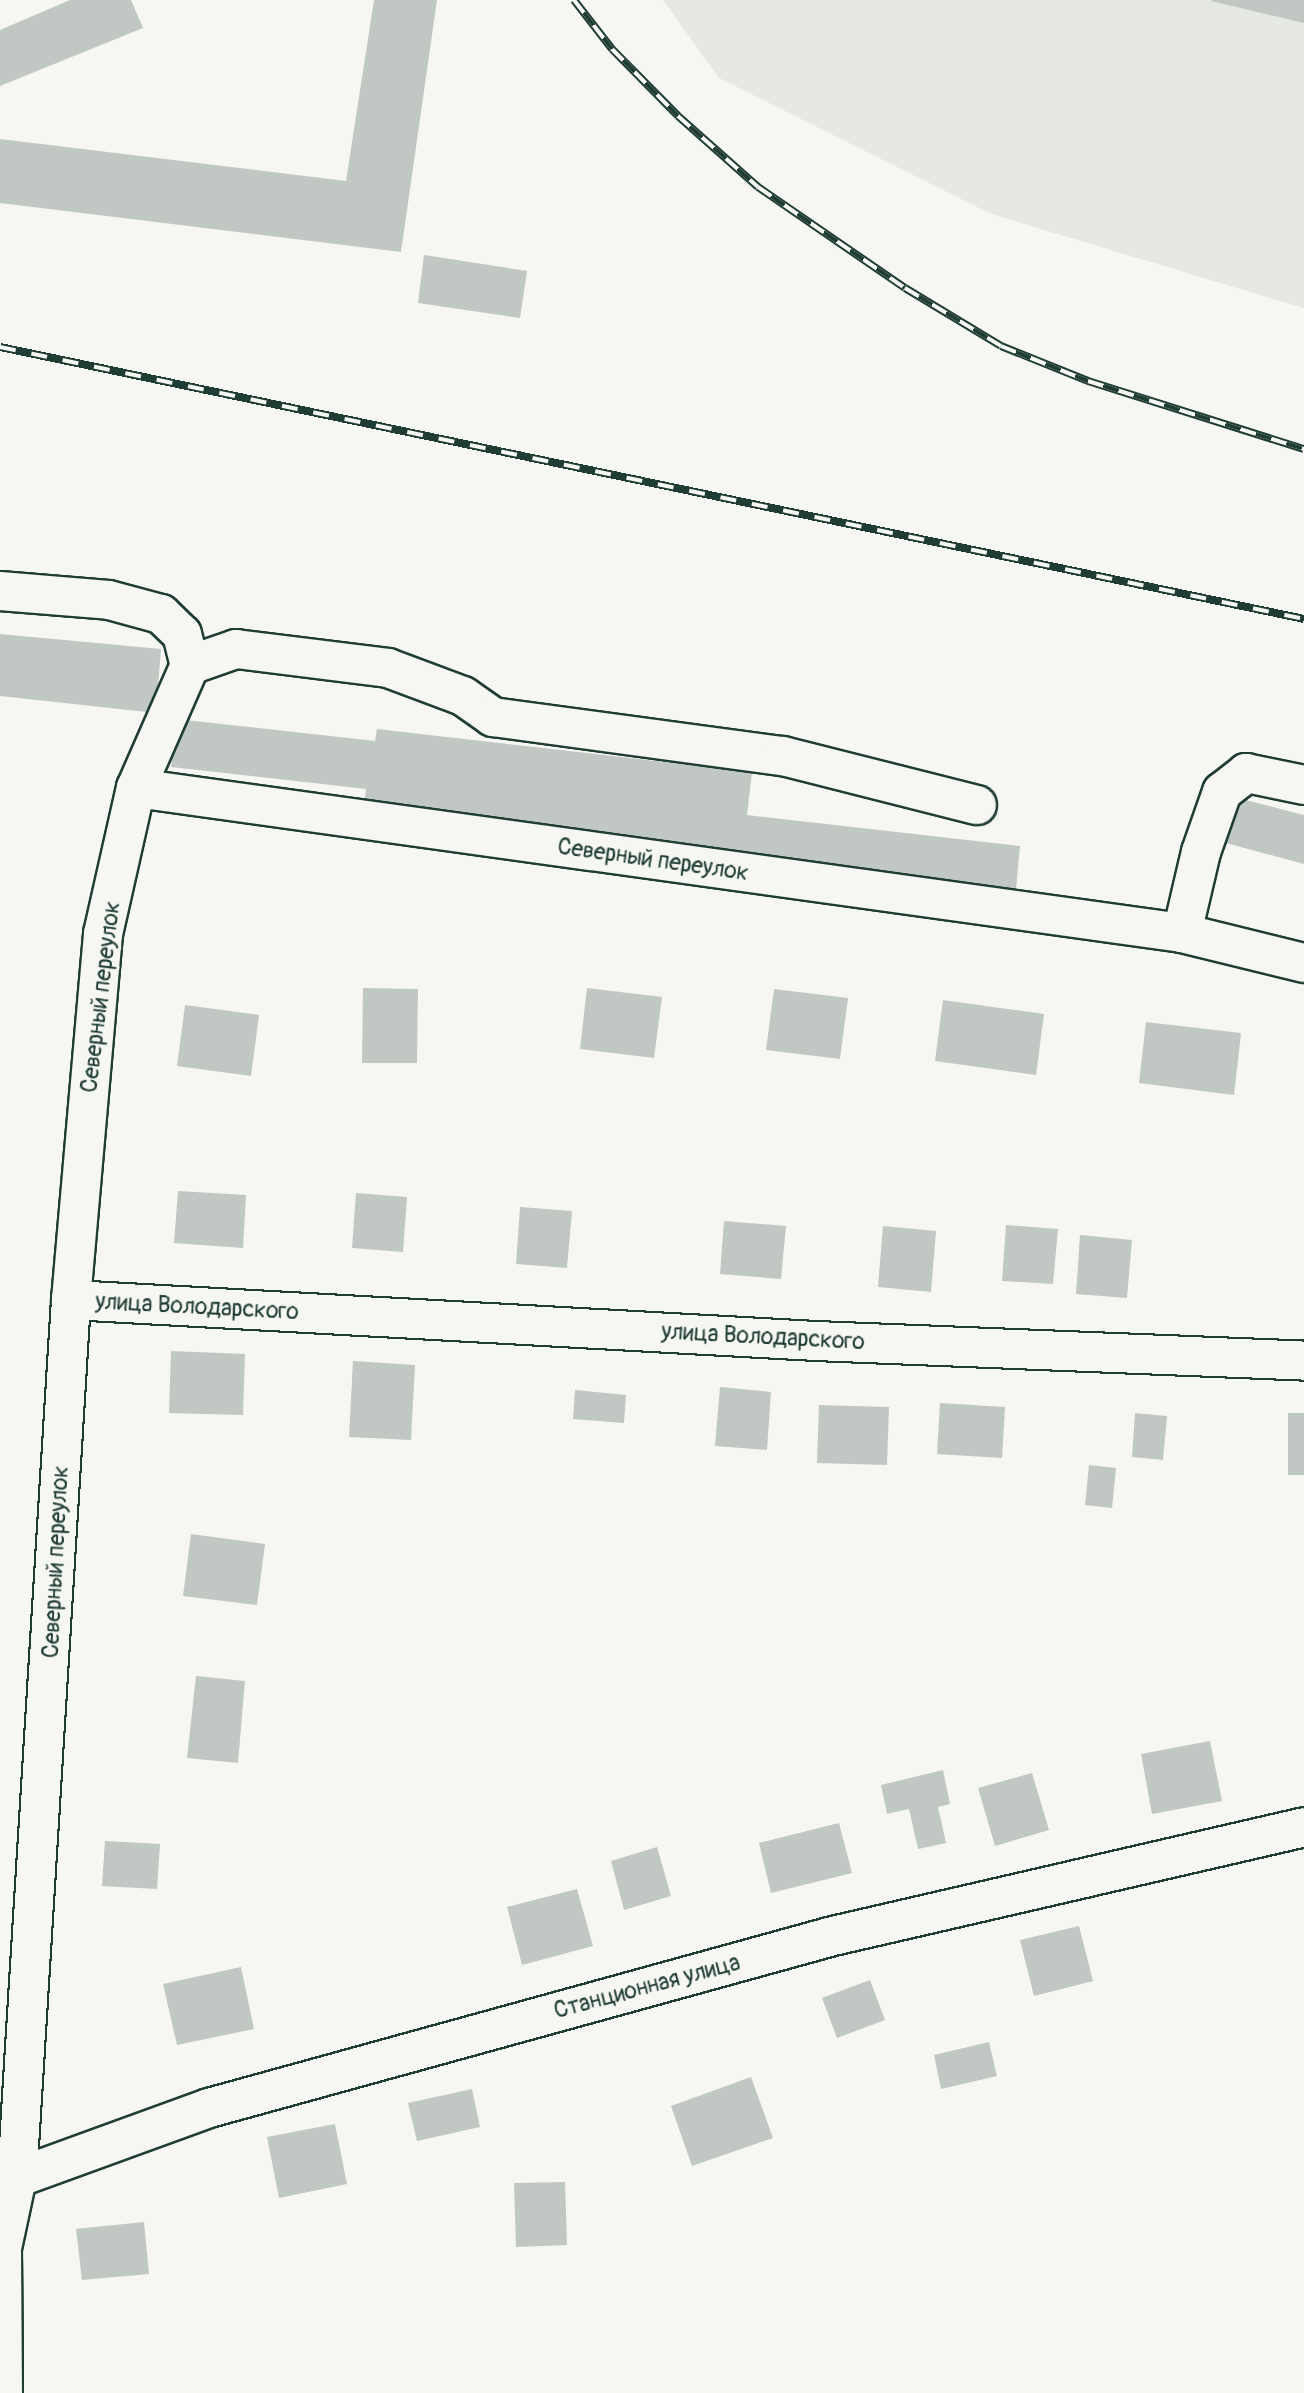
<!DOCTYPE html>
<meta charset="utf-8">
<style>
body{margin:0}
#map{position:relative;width:1304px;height:2393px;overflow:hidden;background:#f6f6f2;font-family:Pangolin,sans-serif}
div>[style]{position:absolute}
.built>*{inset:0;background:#e6e8e4}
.building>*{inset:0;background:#c1c8c3}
.roads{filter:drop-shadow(2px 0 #1f3d34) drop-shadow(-2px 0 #1f3d34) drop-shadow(0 2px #1f3d34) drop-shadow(0 -2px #1f3d34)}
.minor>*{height:38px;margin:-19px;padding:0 19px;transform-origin:19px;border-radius:19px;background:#f6f6f2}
.rail>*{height:8px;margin-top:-4px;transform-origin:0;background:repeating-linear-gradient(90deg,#f6f6f2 0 16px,#1f3d34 0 32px);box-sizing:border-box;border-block:2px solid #1f3d34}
span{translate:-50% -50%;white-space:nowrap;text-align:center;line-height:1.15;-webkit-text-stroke:6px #f6f6f2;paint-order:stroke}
.street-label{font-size:23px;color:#1f3d34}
</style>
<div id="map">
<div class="built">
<i style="clip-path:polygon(663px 0,1304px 0,1304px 308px,991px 214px,719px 78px)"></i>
</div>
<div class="building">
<i style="clip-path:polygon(70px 0,131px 0,143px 28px,0 86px,0 30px)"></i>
<i style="clip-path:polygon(374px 0,437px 0,401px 252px,0 203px,0 139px,346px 181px)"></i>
<i style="clip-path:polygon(1211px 0,1304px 0,1304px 23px,1211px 1px)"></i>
<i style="clip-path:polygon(424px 255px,527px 271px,520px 318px,418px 303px)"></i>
<i style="clip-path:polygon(0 634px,161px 649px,156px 713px,0 696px)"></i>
<i style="clip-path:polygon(176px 719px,375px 741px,377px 729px,752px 772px,747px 815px,1020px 846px,1016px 889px,363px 814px,366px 789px,171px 767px)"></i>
<i style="clip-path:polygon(1238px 798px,1304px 815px,1304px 864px,1226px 843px)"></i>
<i style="clip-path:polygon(363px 988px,418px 989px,417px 1063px,362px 1063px)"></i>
<i style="clip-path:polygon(587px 988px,662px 997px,654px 1058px,580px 1049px)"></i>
<i style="clip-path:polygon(774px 989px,848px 998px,840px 1059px,766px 1050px)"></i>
<i style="clip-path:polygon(943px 1000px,1044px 1014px,1036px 1075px,935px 1061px)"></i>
<i style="clip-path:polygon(185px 1005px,259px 1015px,251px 1076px,177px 1066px)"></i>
<i style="clip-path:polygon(1146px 1022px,1241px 1033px,1234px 1095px,1139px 1083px)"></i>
<i style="clip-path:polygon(178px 1191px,246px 1195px,243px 1248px,174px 1243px)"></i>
<i style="clip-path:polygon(356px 1193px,407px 1197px,403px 1252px,352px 1248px)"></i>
<i style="clip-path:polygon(520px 1207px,572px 1211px,567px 1268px,516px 1264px)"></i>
<i style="clip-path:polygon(724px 1221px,786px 1226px,781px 1279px,720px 1274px)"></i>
<i style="clip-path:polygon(1006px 1225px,1058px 1229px,1053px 1284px,1002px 1281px)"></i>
<i style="clip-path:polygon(883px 1226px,936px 1231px,931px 1292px,878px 1287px)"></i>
<i style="clip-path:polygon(1080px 1235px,1132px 1240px,1127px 1298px,1076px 1294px)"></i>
<i style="clip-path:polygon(171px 1351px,245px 1354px,243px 1415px,169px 1413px)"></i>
<i style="clip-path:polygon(353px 1361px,415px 1365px,411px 1440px,349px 1437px)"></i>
<i style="clip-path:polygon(720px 1387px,771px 1392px,767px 1450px,715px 1446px)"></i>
<i style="clip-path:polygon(575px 1390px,626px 1395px,624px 1423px,573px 1419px)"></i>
<i style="clip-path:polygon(940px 1403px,1005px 1407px,1002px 1458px,937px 1454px)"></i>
<i style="clip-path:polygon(819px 1405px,889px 1407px,887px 1465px,817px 1463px)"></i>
<i style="clip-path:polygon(1135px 1413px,1167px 1416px,1163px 1460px,1132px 1457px)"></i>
<i style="clip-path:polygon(1288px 1413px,1304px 1413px,1304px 1475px,1288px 1475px)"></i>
<i style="clip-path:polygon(1089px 1465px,1116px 1468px,1112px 1508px,1085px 1505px)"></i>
<i style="clip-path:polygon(191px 1534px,265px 1544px,257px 1605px,183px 1596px)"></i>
<i style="clip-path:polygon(196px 1676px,245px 1681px,238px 1763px,187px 1758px)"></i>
<i style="clip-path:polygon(1210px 1741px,1222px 1801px,1152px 1814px,1141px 1754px)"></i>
<i style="clip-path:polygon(943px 1770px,950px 1804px,938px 1807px,946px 1843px,918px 1849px,909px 1809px,887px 1814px,881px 1785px)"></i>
<i style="clip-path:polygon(1032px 1773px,1049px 1830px,995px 1846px,978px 1788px)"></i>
<i style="clip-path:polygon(839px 1823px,852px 1873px,771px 1893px,759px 1843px)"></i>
<i style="clip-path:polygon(105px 1841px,160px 1844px,157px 1889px,102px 1886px)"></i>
<i style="clip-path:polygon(657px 1847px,671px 1896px,624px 1910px,611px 1861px)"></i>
<i style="clip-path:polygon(577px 1889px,593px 1946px,522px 1965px,507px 1907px)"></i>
<i style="clip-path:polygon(1079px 1926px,1093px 1981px,1034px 1996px,1020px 1940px)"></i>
<i style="clip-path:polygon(241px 1967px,254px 2029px,177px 2045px,163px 1984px)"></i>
<i style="clip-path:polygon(870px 1980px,885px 2020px,837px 2038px,822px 1998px)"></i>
<i style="clip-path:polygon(989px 2042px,997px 2076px,941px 2089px,934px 2055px)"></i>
<i style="clip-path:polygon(751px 2077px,773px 2138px,692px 2166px,671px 2106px)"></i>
<i style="clip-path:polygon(472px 2089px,480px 2127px,417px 2141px,408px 2103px)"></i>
<i style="clip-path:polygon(335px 2124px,347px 2184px,279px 2198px,267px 2137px)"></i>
<i style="clip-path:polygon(565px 2182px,567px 2245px,516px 2247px,514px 2183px)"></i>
<i style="clip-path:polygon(144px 2222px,149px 2274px,82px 2280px,76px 2229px)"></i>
</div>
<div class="roads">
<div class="minor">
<i style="left:0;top:591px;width:109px;rotate:4.7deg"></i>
<i style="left:109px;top:600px;width:54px;rotate:15.1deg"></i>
<i style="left:161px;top:614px;width:29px;rotate:44deg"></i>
<i style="left:182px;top:634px;width:32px;rotate:76deg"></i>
<i style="left:136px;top:788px;width:134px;rotate:-66.3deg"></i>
<i style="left:190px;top:665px;width:49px;rotate:-19.2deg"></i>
<i style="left:236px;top:649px;width:153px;rotate:7.1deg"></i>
<i style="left:388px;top:668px;width:80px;rotate:20.5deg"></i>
<i style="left:463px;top:696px;width:37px;rotate:35deg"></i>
<i style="left:493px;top:717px;width:293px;rotate:7.7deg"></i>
<i style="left:783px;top:756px;width:200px;rotate:14.2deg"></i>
<i style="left:1182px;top:933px;width:83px;rotate:-76.8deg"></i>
<i style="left:1201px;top:852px;width:64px;rotate:-70.7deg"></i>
<i style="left:1222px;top:792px;width:31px;rotate:-38deg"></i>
<i style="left:1246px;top:773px;width:59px;rotate:11.7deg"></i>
<i style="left:71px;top:1300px;width:746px;rotate:3.15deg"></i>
<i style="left:816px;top:1341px;width:488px;rotate:2.3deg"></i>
<i style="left:0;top:2184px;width:222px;rotate:-20deg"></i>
<i style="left:209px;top:2108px;width:647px;rotate:-15.41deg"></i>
<i style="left:833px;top:1936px;width:483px;rotate:-13deg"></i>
<i style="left:3px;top:2393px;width:145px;rotate:-90.4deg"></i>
<i style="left:2px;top:2248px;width:72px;rotate:-77.9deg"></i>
<i style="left:17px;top:2178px;width:880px;rotate:-86.48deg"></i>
<i style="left:71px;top:1300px;width:367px;rotate:-85deg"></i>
<i style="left:103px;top:934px;width:150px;rotate:-77.3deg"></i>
<i style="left:136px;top:788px;width:1056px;rotate:7.89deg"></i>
<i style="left:1182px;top:933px;width:126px;rotate:13.8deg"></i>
</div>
</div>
<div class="rail">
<i style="left:574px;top:0;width:62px;rotate:52.2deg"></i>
<i style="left:612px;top:49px;width:94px;rotate:45.4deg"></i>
<i style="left:678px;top:116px;width:107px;rotate:41.6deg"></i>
<i style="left:758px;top:187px;width:178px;rotate:34.5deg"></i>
<i style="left:905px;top:288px;width:112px;rotate:31.1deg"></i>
<i style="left:1001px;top:346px;width:94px;rotate:21.9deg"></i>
<i style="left:1088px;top:381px;width:226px;rotate:17.5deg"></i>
<i style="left:0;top:347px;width:1332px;rotate:11.78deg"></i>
</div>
<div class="street-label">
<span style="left:653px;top:860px;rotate:8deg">Северный переулок</span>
<span style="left:101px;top:997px;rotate:-83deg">Северный переулок</span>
<span style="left:197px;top:1307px;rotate:3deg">улица Володарского</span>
<span style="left:763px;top:1337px;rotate:3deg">улица Володарского</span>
<span style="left:56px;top:1562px;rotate:-87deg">Северный переулок</span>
<span style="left:647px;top:1987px;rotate:-15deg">Станционная улица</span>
</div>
</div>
